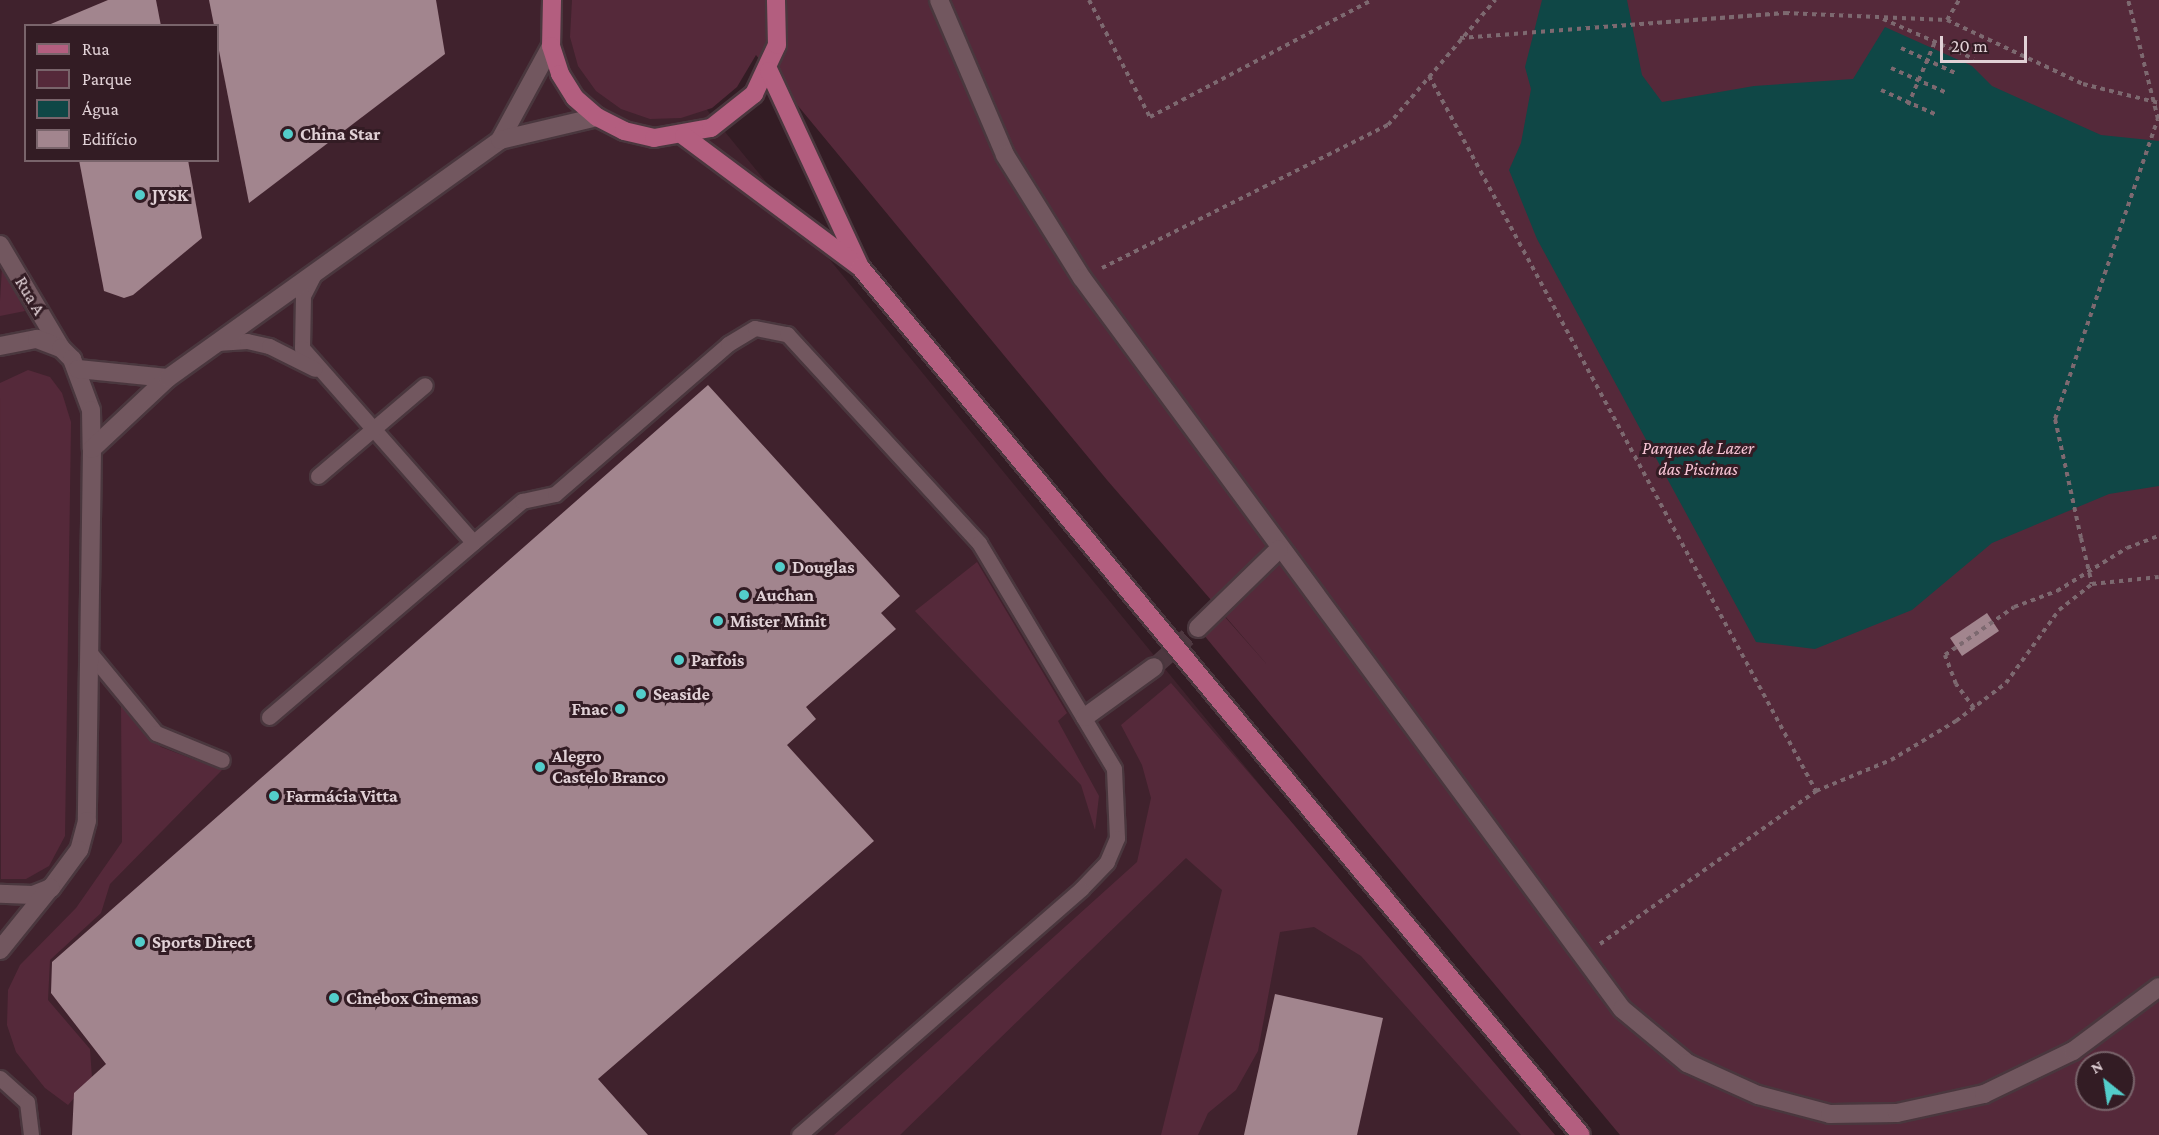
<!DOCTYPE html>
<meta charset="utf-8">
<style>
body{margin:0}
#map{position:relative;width:2159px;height:1135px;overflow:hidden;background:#331c24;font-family:"Crimson Pro",serif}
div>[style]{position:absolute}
.built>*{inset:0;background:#40222d}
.green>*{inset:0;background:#55293a}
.water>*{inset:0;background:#0f4746}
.building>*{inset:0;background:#a2858e}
.minor-tunnel>*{height:18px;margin-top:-9px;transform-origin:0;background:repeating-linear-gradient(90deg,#4d373f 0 18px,transparent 0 27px)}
.path>*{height:4px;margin-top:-2px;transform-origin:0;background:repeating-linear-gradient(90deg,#7d6970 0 4.5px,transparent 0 9px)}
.roads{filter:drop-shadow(2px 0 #4a373e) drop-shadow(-2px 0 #4a373e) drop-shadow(0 2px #4a373e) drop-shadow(0 -2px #4a373e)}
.service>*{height:15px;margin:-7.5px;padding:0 7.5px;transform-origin:7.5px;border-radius:7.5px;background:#72575f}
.minor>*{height:18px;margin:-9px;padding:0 9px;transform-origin:9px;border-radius:9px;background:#72575f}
.tertiary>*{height:18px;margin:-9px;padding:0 9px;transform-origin:9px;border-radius:9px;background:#72575f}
.primary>*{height:18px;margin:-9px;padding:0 9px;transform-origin:9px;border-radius:9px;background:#b35e7f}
.path-bridge>*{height:4px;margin-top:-2px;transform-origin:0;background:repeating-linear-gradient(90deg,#7d6970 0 4.5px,transparent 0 9px)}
.dots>*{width:16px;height:16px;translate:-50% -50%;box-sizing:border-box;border:3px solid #331c24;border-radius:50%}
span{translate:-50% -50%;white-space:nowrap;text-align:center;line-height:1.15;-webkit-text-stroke:6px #331c24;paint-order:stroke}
.poi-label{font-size:18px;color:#e1d1d6;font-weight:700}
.left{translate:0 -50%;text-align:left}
.right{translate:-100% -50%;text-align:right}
.street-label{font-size:18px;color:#e1d1d6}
.park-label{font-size:18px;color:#f7c5d5;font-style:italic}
.legend{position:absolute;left:24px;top:24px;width:195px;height:138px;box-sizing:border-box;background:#331c24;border:2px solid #79646b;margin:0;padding:8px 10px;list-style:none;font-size:18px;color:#e1d1d6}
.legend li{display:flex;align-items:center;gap:12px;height:30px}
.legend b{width:30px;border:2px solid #79646b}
.north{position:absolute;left:2075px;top:1051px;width:60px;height:60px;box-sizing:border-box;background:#331c24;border:2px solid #79646b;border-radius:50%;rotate:330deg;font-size:16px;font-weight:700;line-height:24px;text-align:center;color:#e1d1d6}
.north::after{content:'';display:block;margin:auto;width:21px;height:27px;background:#53cdca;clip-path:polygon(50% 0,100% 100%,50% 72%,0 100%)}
.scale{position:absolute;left:1940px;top:36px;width:87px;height:27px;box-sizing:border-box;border:3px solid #e1d1d6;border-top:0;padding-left:8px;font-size:18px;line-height:21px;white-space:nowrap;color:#e1d1d6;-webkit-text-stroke:4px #331c24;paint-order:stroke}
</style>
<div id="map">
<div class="built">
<i style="clip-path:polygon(evenodd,0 0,617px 0,1547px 1135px,0 1135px,0 0,26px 26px,218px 26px,218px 160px,26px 160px,26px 26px)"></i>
</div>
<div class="green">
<i style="clip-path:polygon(evenodd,572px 0,2159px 0,2159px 1135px,1620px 1135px,1198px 628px,1218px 609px,1270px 668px,1107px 480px,756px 55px,737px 87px,712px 108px,681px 118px,650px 119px,621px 109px,596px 91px,578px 66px,570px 37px,572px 0,2087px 1063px,2123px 1063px,2123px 1099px,2087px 1099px,2087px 1063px)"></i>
<i style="clip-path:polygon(2px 267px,25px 311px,0 316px,0 301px)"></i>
<i style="clip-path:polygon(28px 370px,50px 377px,62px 393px,71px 422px,65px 836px,49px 866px,26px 879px,1px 879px,0 383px)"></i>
<i style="clip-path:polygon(977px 562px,1067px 713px,1058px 721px,1099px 796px,1095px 830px,1081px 785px,915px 611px)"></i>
<i style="clip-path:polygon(1171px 683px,1289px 819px,1555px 1135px,1521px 1135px,1361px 956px,1314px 927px,1280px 932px,1258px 1051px,1236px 1090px,1208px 1113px,1198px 1135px,1161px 1135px,1222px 890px,1186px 858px,900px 1135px,834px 1135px,1137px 862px,1151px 798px,1142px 765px,1121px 725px)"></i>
<i style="clip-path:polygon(121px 705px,161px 747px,222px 770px,110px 884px,101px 913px,50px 960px,48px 1000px,90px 1049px,92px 1078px,68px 1105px,45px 1088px,16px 1052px,7px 1025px,8px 990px,20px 965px,76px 908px,122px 842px)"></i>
</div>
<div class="water">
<i style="clip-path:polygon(1542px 0,1627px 0,1642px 75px,1662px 102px,1754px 86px,1853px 79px,1885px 27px,1972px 66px,1992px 86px,2101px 135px,2159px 141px,2159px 486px,2109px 494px,1992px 543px,1912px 610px,1815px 649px,1756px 642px,1537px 239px,1509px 170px,1521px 143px,1531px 89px,1525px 67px)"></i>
</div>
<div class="building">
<i style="clip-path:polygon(108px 0,156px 0,161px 26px,46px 26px)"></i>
<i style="clip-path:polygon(209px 0,436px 0,445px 54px,249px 203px)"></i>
<i style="clip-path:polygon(79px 160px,188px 160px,202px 238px,133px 295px,124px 298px,104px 291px)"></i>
<i style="clip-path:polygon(708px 385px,900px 596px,881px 613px,896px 629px,806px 707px,816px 719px,787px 745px,874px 841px,598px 1079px,648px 1135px,72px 1135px,74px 1093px,106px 1064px,51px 993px,52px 962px)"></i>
<i style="clip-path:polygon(1987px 613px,1999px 631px,1962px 656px,1950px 638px)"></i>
<i style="clip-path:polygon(1275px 994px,1383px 1018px,1357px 1135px,1244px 1135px)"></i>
</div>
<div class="minor-tunnel">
<i style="left:1154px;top:667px;width:59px;rotate:-41.6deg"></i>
</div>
<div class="path">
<i style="left:1089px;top:0;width:132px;rotate:62.5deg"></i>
<i style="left:1150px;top:117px;width:251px;rotate:-27.8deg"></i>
<i style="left:1883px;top:19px;width:99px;rotate:23.7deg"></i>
<i style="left:1947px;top:20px;width:23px;rotate:-59deg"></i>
<i style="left:1460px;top:38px;width:326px;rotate:-4.4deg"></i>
<i style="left:1785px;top:13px;width:162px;rotate:2.5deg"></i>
<i style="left:1947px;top:20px;width:150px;rotate:25.2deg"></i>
<i style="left:2083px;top:84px;width:78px;rotate:14deg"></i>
<i style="left:1901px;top:48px;width:60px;rotate:24.8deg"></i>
<i style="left:1891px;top:68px;width:61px;rotate:24.1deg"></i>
<i style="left:1429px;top:76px;width:813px;rotate:61.58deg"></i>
<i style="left:1881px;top:90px;width:61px;rotate:24.1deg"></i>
<i style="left:1908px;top:105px;width:69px;rotate:-66.8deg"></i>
<i style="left:1102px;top:268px;width:320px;rotate:-26.6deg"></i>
<i style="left:1388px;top:125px;width:165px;rotate:-49.4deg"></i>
<i style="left:2081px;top:538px;width:47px;rotate:76.6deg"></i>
<i style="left:1974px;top:708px;width:30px;rotate:-127deg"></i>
<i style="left:1956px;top:684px;width:31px;rotate:-111deg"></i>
<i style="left:1945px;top:655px;width:84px;rotate:-34.8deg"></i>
<i style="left:2014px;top:607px;width:46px;rotate:-20.4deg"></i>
<i style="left:2057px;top:591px;width:82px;rotate:-31.6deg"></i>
<i style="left:2127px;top:548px;width:34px;rotate:-21deg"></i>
<i style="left:1600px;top:944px;width:265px;rotate:-35.3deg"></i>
<i style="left:1816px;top:791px;width:81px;rotate:-22.5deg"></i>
<i style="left:1891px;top:760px;width:76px;rotate:-31deg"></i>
<i style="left:1956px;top:721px;width:63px;rotate:-37.2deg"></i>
<i style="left:2006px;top:683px;width:90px;rotate:-54deg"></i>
<i style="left:2059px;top:610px;width:42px;rotate:-38.2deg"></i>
<i style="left:2092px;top:584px;width:67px;rotate:-6deg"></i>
</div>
<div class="roads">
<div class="service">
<i style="left:314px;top:274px;width:25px;rotate:117deg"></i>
<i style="left:303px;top:296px;width:52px;rotate:91.1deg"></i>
<i style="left:302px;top:348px;width:259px;rotate:48.6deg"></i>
<i style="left:217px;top:343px;width:30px;rotate:-4deg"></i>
<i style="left:247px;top:341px;width:23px;rotate:13deg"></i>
<i style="left:269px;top:346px;width:51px;rotate:26.6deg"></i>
<i style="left:318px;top:476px;width:140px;rotate:-40.4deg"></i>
<i style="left:90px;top:653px;width:104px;rotate:50.5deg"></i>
<i style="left:156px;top:733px;width:71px;rotate:22.2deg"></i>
<i style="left:269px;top:717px;width:333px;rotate:-40.5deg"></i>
<i style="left:522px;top:501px;width:34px;rotate:-12deg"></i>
<i style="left:555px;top:494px;width:229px;rotate:-40.9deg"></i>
<i style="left:728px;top:344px;width:31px;rotate:-31deg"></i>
<i style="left:755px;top:328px;width:33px;rotate:11deg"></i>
<i style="left:787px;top:334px;width:284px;rotate:47.4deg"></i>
<i style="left:979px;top:543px;width:263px;rotate:59.1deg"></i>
<i style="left:1114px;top:769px;width:69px;rotate:87.5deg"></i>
<i style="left:1117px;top:838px;width:26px;rotate:113deg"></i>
<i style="left:1107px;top:862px;width:37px;rotate:134deg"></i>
<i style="left:1081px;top:889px;width:374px;rotate:138.9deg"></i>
<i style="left:0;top:1078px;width:36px;rotate:42deg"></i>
<i style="left:27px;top:1102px;width:33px;rotate:83deg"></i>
</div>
<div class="minor">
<i style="left:939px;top:0;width:168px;rotate:66.9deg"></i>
<i style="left:1005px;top:155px;width:145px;rotate:58deg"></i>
<i style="left:1082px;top:278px;width:909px;rotate:53.55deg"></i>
<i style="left:1622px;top:1009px;width:85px;rotate:39.7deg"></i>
<i style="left:1687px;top:1063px;width:78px;rotate:24.3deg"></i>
<i style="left:1758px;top:1095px;width:74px;rotate:14.8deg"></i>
<i style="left:1830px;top:1114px;width:67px;rotate:-0.9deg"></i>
<i style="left:1897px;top:1113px;width:89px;rotate:-12.3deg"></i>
<i style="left:1984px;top:1094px;width:99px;rotate:-25.8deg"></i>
<i style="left:2073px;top:1051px;width:107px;rotate:-36.7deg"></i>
<i style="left:1198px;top:628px;width:113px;rotate:-44.3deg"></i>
<i style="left:1085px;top:717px;width:85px;rotate:-35.9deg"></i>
</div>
<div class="tertiary">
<i style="left:500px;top:140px;width:107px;rotate:-61.5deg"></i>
<i style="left:0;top:245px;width:120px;rotate:59.4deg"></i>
<i style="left:0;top:346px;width:38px;rotate:-11deg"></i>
<i style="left:37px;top:339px;width:26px;rotate:21deg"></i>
<i style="left:61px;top:348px;width:16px;rotate:45deg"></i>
<i style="left:72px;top:359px;width:54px;rotate:69.6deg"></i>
<i style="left:91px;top:410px;width:39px;rotate:89deg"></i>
<i style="left:92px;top:449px;width:372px;rotate:90.8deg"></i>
<i style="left:87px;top:821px;width:30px;rotate:105deg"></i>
<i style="left:79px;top:850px;width:47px;rotate:126.4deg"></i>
<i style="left:51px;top:888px;width:19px;rotate:159deg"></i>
<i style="left:33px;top:895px;width:33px;rotate:-178deg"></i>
<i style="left:78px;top:369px;width:90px;rotate:5.7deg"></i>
<i style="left:92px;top:449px;width:104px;rotate:-43.1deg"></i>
<i style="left:168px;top:378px;width:408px;rotate:-35.6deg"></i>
<i style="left:500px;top:140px;width:100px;rotate:-13.3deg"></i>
<i style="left:0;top:950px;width:80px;rotate:-51.1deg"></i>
</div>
<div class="primary">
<i style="left:552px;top:0;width:46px;rotate:91.2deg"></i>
<i style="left:551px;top:46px;width:29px;rotate:72deg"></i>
<i style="left:560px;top:74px;width:28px;rotate:58deg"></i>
<i style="left:575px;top:98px;width:29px;rotate:41deg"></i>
<i style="left:597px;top:117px;width:30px;rotate:27deg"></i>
<i style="left:624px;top:131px;width:31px;rotate:13deg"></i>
<i style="left:654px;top:138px;width:58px;rotate:-10deg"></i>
<i style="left:711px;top:128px;width:55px;rotate:-38.3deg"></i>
<i style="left:754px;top:94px;width:54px;rotate:-64.9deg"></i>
<i style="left:777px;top:45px;width:45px;rotate:-91.3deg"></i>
<i style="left:769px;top:71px;width:214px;rotate:65.1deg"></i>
<i style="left:684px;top:136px;width:219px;rotate:36.7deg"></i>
<i style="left:860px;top:267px;width:1128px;rotate:50.29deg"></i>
</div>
</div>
<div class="path-bridge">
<i style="left:2081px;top:538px;width:122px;rotate:-102.3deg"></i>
<i style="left:2055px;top:419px;width:317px;rotate:-71.1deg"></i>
<i style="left:2158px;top:119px;width:123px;rotate:-104.1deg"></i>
</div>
<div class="dots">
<i style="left:288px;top:134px;background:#53cdca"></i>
<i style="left:140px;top:195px;background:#53cdca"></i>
<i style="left:780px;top:567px;background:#53cdca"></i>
<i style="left:744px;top:595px;background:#53cdca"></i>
<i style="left:718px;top:621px;background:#53cdca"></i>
<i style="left:679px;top:660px;background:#53cdca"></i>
<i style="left:641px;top:694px;background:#53cdca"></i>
<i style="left:620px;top:709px;background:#53cdca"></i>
<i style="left:540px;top:767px;background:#53cdca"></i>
<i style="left:274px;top:796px;background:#53cdca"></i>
<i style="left:140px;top:942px;background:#53cdca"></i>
<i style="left:334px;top:998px;background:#53cdca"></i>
</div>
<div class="poi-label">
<span class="left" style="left:300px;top:134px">China Star</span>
<span class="left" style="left:152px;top:195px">JYSK</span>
<span class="left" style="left:792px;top:567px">Douglas</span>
<span class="left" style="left:756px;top:595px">Auchan</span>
<span class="left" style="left:730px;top:621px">Mister Minit</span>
<span class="left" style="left:691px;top:660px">Parfois</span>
<span class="left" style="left:653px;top:694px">Seaside</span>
<span class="right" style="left:608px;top:709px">Fnac</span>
<span class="left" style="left:552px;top:767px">Alegro<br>Castelo Branco</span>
<span class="left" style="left:286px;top:796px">Farmácia Vitta</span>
<span class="left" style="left:152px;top:942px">Sports Direct</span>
<span class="left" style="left:346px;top:998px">Cinebox Cinemas</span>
</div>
<div class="street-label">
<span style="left:30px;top:296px;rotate:59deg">Rua A</span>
</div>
<div class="park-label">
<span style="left:1698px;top:459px">Parques de Lazer<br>das Piscinas</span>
</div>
<ul class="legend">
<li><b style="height:8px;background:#b35e7f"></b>Rua</li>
<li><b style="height:16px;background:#55293a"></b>Parque</li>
<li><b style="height:16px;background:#0f4746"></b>Água</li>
<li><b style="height:16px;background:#a2858e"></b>Edifício</li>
</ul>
<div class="north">N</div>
<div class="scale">20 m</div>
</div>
